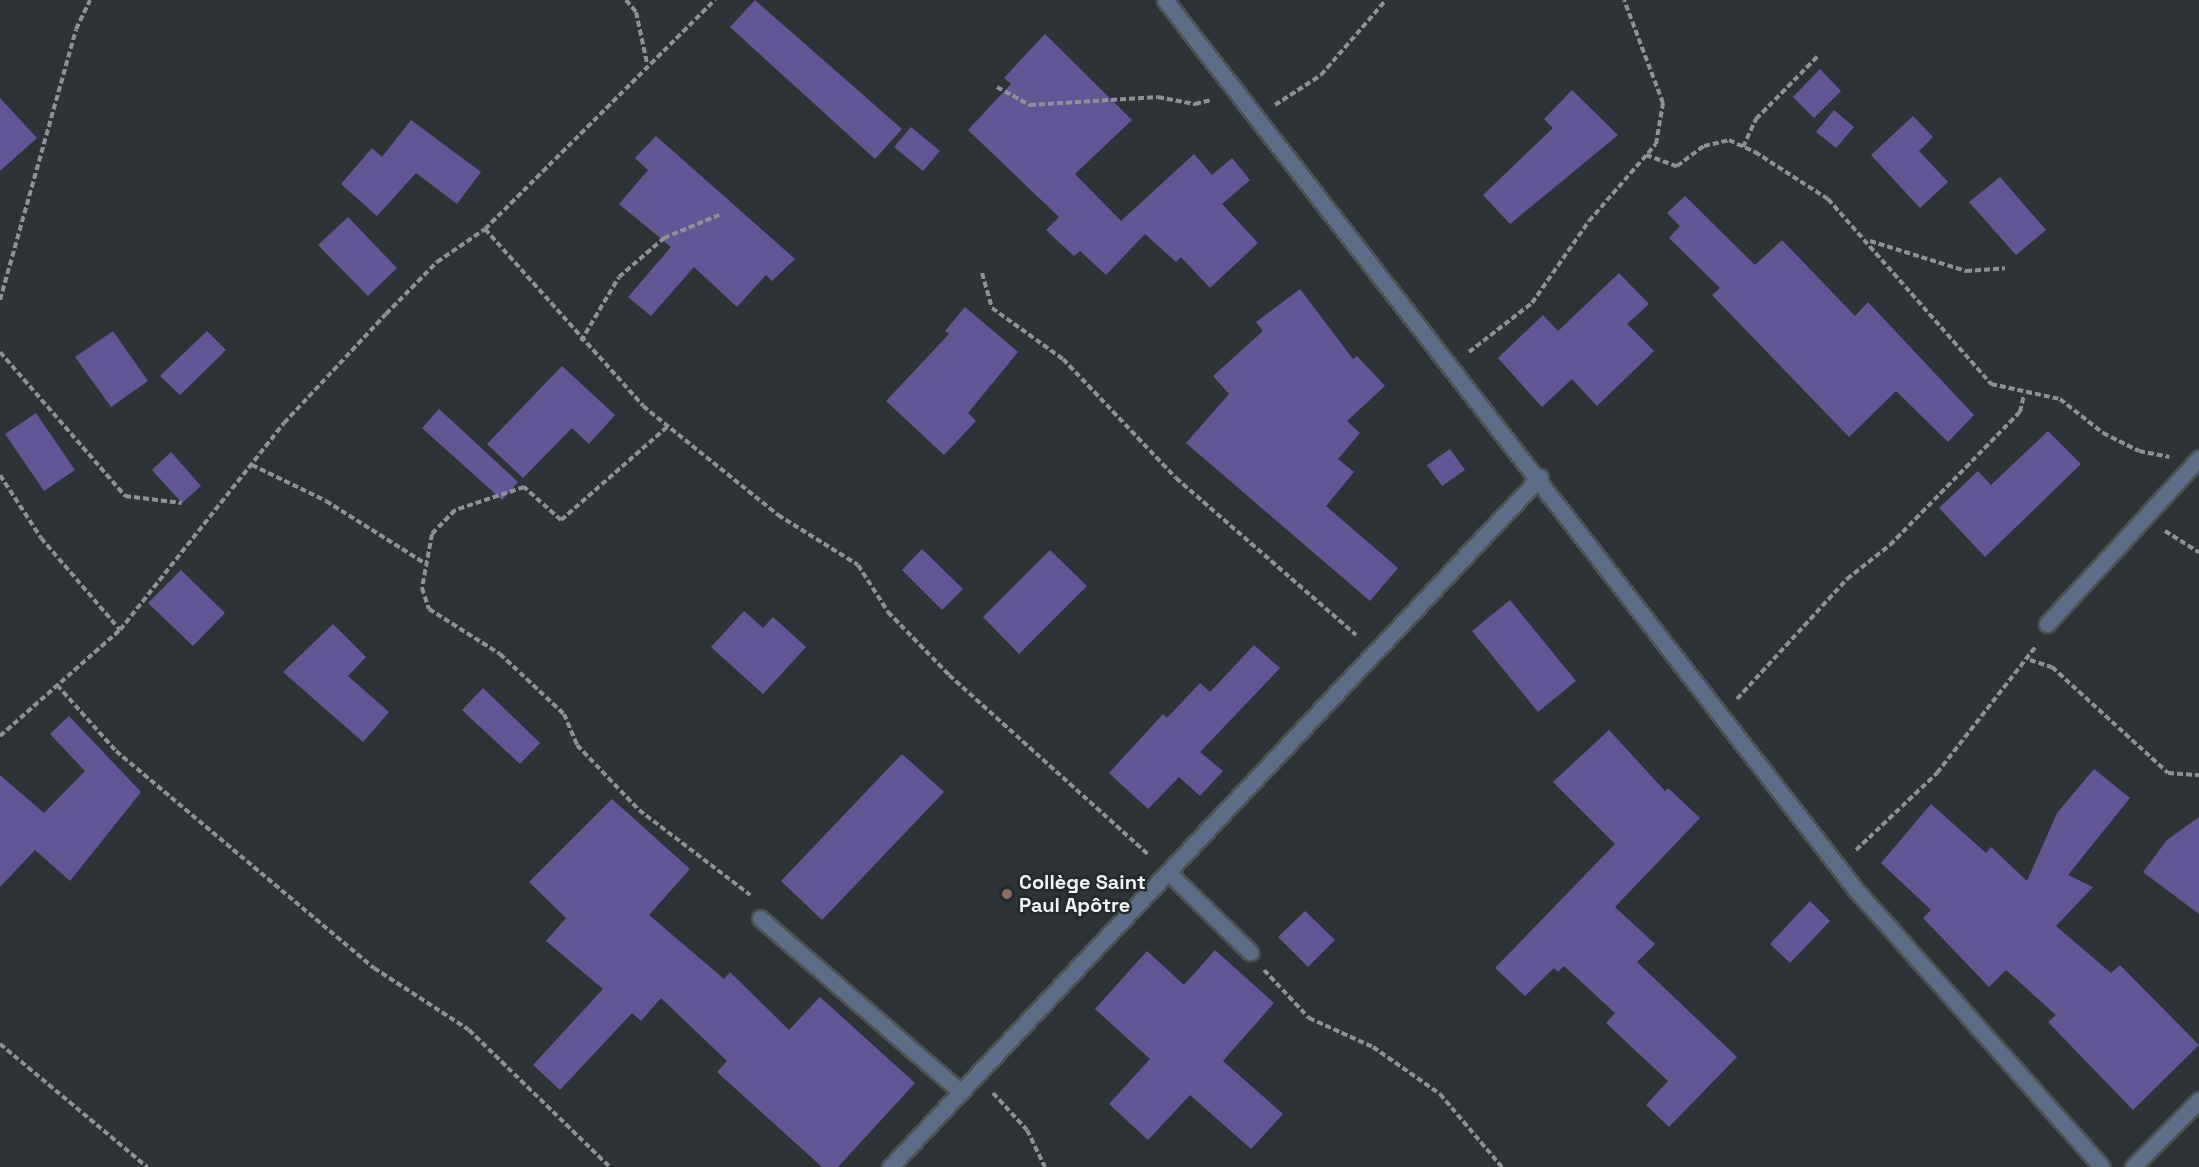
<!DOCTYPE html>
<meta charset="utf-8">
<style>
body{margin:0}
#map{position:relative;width:2199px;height:1167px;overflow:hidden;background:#2e3337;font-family:"Space Grotesk",sans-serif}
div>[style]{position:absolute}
.building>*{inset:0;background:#635695}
.path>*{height:4px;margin-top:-2px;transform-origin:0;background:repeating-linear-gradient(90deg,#8e9296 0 6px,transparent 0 9px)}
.roads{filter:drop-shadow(2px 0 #4d5256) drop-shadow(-2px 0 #4d5256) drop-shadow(0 2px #4d5256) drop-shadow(0 -2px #4d5256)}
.minor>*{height:15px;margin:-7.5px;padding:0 7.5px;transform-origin:7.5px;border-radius:7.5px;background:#5c6e87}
.tertiary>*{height:15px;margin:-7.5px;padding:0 7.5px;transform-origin:7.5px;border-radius:7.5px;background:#5c6e87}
.dots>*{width:16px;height:16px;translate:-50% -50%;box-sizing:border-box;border:3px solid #24292d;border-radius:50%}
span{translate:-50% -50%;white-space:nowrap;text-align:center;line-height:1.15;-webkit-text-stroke:5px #24292d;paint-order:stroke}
.poi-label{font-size:20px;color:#f1f4f7;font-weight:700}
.left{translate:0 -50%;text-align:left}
</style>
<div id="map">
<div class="building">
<i style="clip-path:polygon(755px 0,902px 129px,875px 159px,730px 27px)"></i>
<i style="clip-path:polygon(1045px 34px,1132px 120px,1075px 174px,1121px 221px,1194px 154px,1212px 175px,1232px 158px,1250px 180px,1222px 204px,1258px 243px,1210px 288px,1181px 257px,1176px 262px,1145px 234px,1106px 275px,1080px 251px,1074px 256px,1046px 230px,1059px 217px,968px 130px,1011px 84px,1004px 78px)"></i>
<i style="clip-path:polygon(1820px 69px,1841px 91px,1814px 118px,1793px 97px)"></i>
<i style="clip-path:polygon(1572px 90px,1618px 135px,1510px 224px,1483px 195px,1553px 128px,1544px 119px)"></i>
<i style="clip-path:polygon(0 98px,37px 138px,0 171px)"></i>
<i style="clip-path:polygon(1834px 110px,1854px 127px,1836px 148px,1816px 132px)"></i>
<i style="clip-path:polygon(1913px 116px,1933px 137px,1919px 151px,1948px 182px,1920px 208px,1871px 155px)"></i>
<i style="clip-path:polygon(411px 120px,481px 172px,457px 204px,416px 173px,377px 216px,341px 184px,372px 148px,382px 157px)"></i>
<i style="clip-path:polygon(911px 127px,940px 151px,923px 171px,894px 147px)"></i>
<i style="clip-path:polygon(656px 136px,795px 259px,772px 281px,766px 275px,737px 307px,694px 267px,651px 316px,628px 297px,671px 247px,619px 204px,648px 170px,635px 158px)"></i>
<i style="clip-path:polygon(2000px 177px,2046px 230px,2016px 255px,1969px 202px)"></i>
<i style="clip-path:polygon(1685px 196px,1755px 265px,1782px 240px,1855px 316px,1868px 302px,1974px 415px,1948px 442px,1896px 391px,1849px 437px,1712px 295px,1720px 288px,1669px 238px,1680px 226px,1667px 213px)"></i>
<i style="clip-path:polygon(348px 217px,397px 268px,368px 296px,318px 245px)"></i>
<i style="clip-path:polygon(1619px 273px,1649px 304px,1627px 324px,1654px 351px,1597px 406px,1572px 379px,1542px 407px,1498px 358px,1543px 315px,1558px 331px)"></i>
<i style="clip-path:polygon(1300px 289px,1353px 359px,1357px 356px,1385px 386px,1347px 421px,1360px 433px,1338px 459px,1354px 472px,1326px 506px,1398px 568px,1370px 601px,1186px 443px,1229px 394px,1213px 376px,1263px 331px,1256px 322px)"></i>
<i style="clip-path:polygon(965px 307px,1018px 352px,968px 413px,976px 421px,944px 455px,886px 401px,949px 334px,945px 331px)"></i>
<i style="clip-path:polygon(113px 331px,148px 381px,111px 407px,75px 357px)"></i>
<i style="clip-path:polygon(207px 331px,226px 350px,180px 395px,160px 376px)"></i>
<i style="clip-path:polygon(562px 366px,615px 415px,589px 444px,572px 428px,523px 478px,487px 444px)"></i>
<i style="clip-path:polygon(439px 409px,518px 482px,502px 500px,422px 428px)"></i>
<i style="clip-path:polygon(36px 413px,75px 470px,44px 491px,5px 434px)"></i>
<i style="clip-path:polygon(2048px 431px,2081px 464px,1985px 557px,1939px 508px,1978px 471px,1991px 485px)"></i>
<i style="clip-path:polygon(1450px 449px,1465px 470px,1442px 486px,1427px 465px)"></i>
<i style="clip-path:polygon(171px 452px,201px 486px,182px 503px,152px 470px)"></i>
<i style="clip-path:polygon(922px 549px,963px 589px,942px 610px,902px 570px)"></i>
<i style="clip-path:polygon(1050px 550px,1087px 586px,1019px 654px,983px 617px)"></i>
<i style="clip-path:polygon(181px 570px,225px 613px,193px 646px,148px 603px)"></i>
<i style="clip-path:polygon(1510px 600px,1576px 681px,1538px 712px,1472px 631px)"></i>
<i style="clip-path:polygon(744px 611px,763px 628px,773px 617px,806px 647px,763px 694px,711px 647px)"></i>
<i style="clip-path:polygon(333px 624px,366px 657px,348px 676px,389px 712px,363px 742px,283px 672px)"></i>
<i style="clip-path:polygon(1254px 645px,1280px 668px,1200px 752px,1223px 771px,1200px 796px,1179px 777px,1148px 809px,1109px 773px,1163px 714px,1167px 718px,1200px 683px,1210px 692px)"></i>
<i style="clip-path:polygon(483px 688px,540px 743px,520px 764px,462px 710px)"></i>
<i style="clip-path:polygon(69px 716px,141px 792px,70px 881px,35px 850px,0 887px,0 775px,44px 813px,85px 771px,50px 734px)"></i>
<i style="clip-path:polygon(1609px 730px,1665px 791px,1668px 788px,1700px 818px,1615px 907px,1655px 944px,1637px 962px,1737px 1057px,1669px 1127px,1646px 1105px,1668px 1081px,1606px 1023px,1615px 1013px,1564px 966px,1558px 972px,1554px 968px,1525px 996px,1495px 968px,1615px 844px,1553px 782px)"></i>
<i style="clip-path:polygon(902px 754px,944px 792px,822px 920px,781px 881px)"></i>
<i style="clip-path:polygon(2094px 769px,2130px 798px,2068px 875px,2093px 887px,2056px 926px,2111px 973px,2120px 965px,2199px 1045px,2133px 1110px,2048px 1022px,2056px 1015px,2006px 970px,1989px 987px,1923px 918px,1931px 910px,1881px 863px,1931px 804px,1986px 853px,1991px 847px,2027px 881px,2057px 813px)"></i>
<i style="clip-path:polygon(612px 799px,690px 869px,649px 915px,724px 979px,730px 972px,789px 1030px,820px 997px,915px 1083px,838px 1167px,822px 1167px,717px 1072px,727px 1061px,661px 998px,641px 1021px,632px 1013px,560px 1090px,533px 1065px,603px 989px,546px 941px,566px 918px,529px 882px)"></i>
<i style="clip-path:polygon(2199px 817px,2199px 914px,2143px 872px,2167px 840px)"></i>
<i style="clip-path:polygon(1810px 901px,1830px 921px,1790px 963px,1770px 944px)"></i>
<i style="clip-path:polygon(1305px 911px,1335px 940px,1308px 967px,1278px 937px)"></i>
<i style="clip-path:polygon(1215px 950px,1274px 1003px,1223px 1061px,1283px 1114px,1251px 1149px,1190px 1095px,1148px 1140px,1109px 1104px,1150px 1059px,1095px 1009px,1147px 951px,1184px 985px)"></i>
</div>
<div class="path">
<i style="left:626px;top:0;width:16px;rotate:50deg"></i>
<i style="left:636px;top:12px;width:52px;rotate:77.8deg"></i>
<i style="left:997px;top:87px;width:38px;rotate:29deg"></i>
<i style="left:1030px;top:105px;width:128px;rotate:-3.6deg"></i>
<i style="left:1158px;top:97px;width:38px;rotate:11deg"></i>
<i style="left:1195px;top:104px;width:16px;rotate:-14deg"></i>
<i style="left:1275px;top:105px;width:55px;rotate:-33.1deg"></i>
<i style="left:1321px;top:75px;width:99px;rotate:-49.1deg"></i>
<i style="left:1743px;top:147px;width:31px;rotate:-65deg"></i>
<i style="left:1756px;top:119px;width:88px;rotate:-45.5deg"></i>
<i style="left:1646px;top:155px;width:33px;rotate:20deg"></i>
<i style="left:1677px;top:166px;width:34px;rotate:-37deg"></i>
<i style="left:1704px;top:146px;width:26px;rotate:-13deg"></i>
<i style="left:1729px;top:140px;width:29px;rotate:25deg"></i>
<i style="left:1755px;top:152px;width:87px;rotate:32.8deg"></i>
<i style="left:1828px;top:199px;width:247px;rotate:48.6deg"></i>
<i style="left:1991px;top:384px;width:71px;rotate:12.3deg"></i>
<i style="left:2060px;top:399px;width:55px;rotate:38.3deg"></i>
<i style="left:2103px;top:433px;width:40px;rotate:26.6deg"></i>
<i style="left:2139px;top:451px;width:31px;rotate:11deg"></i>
<i style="left:485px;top:229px;width:237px;rotate:48.2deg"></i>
<i style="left:643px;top:406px;width:174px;rotate:38.9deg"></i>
<i style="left:778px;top:515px;width:94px;rotate:32deg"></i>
<i style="left:858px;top:565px;width:56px;rotate:57.4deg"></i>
<i style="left:888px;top:612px;width:88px;rotate:45.9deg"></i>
<i style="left:949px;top:675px;width:270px;rotate:42deg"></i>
<i style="left:1870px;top:241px;width:101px;rotate:17.4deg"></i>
<i style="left:1966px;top:271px;width:39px;rotate:-4deg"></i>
<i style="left:982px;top:273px;width:36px;rotate:74deg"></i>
<i style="left:992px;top:308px;width:87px;rotate:35.7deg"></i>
<i style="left:1063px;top:359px;width:164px;rotate:46.5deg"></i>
<i style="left:1176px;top:478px;width:239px;rotate:41.1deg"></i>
<i style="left:0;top:300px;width:281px;rotate:-74.3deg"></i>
<i style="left:76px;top:29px;width:32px;rotate:-64deg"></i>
<i style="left:581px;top:341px;width:74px;rotate:-59.3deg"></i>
<i style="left:619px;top:277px;width:60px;rotate:-40.9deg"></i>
<i style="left:664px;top:238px;width:60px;rotate:-22.7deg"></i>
<i style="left:0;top:352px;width:191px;rotate:49deg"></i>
<i style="left:125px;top:496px;width:57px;rotate:7deg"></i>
<i style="left:1469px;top:352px;width:80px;rotate:-37.9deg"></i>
<i style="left:1532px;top:303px;width:100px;rotate:-55.2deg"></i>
<i style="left:1589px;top:221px;width:102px;rotate:-49deg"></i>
<i style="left:1656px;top:144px;width:42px;rotate:-80.3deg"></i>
<i style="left:1663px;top:103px;width:110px;rotate:-110.7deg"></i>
<i style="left:667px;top:427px;width:141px;rotate:138.7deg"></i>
<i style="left:561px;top:520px;width:50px;rotate:-138.3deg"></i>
<i style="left:524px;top:487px;width:73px;rotate:161.6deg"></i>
<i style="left:455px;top:510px;width:33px;rotate:134deg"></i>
<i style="left:432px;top:534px;width:55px;rotate:100.5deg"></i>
<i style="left:422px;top:588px;width:22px;rotate:72deg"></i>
<i style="left:429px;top:609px;width:84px;rotate:32.4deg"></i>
<i style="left:500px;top:654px;width:88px;rotate:43.2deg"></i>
<i style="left:564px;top:714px;width:34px;rotate:67deg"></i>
<i style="left:577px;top:745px;width:90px;rotate:46.4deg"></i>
<i style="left:639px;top:810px;width:140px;rotate:37.4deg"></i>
<i style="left:252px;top:465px;width:82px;rotate:25.9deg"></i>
<i style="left:326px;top:501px;width:115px;rotate:32.2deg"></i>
<i style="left:0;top:475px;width:75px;rotate:56.9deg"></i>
<i style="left:41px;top:538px;width:121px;rotate:49.3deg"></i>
<i style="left:2165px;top:531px;width:40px;rotate:32deg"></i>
<i style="left:2030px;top:660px;width:23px;rotate:18deg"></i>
<i style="left:2052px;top:667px;width:157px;rotate:42.4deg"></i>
<i style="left:2168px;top:773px;width:31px;rotate:4deg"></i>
<i style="left:57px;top:685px;width:89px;rotate:48.2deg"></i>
<i style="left:116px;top:751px;width:337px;rotate:40.1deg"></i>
<i style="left:374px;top:968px;width:113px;rotate:33.1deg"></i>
<i style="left:469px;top:1030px;width:197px;rotate:44.2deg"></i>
<i style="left:1737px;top:699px;width:163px;rotate:-47.5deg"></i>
<i style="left:1847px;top:579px;width:55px;rotate:-38.3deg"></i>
<i style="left:1890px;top:545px;width:186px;rotate:-45.7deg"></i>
<i style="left:2020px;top:412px;width:18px;rotate:-77deg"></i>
<i style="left:0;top:736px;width:160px;rotate:-41.5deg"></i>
<i style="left:120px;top:630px;width:264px;rotate:-51.6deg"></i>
<i style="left:284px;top:423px;width:149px;rotate:-46.9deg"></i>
<i style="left:386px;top:314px;width:73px;rotate:-45.6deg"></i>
<i style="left:437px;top:262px;width:58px;rotate:-34.5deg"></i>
<i style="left:485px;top:229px;width:325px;rotate:-44.9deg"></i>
<i style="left:1856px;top:850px;width:112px;rotate:-43.5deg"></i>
<i style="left:1937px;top:773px;width:162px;rotate:-52deg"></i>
<i style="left:1264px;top:970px;width:66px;rotate:46.8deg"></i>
<i style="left:1309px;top:1018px;width:70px;rotate:24.4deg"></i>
<i style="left:1373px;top:1047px;width:82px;rotate:35deg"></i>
<i style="left:1440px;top:1094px;width:96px;rotate:49.7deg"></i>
<i style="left:0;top:1044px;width:192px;rotate:39.9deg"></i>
<i style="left:993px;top:1093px;width:50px;rotate:47.4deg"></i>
<i style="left:1027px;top:1130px;width:41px;rotate:64.1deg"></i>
</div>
<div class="roads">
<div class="minor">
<i style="left:2047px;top:624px;width:225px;rotate:-47.5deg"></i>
<i style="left:1168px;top:872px;width:115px;rotate:44.3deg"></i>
<i style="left:760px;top:918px;width:266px;rotate:40.9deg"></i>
<i style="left:890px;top:1167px;width:948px;rotate:-46.71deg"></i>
<i style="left:2133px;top:1167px;width:94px;rotate:-45.4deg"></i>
</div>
<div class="tertiary">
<i style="left:1165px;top:0;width:1127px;rotate:52.17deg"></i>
<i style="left:1856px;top:890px;width:370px;rotate:48.4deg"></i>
</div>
</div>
<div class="dots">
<i style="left:1007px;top:894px;background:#8d6e63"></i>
</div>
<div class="poi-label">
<span class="left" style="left:1019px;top:894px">Collège Saint<br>Paul Apôtre</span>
</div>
</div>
